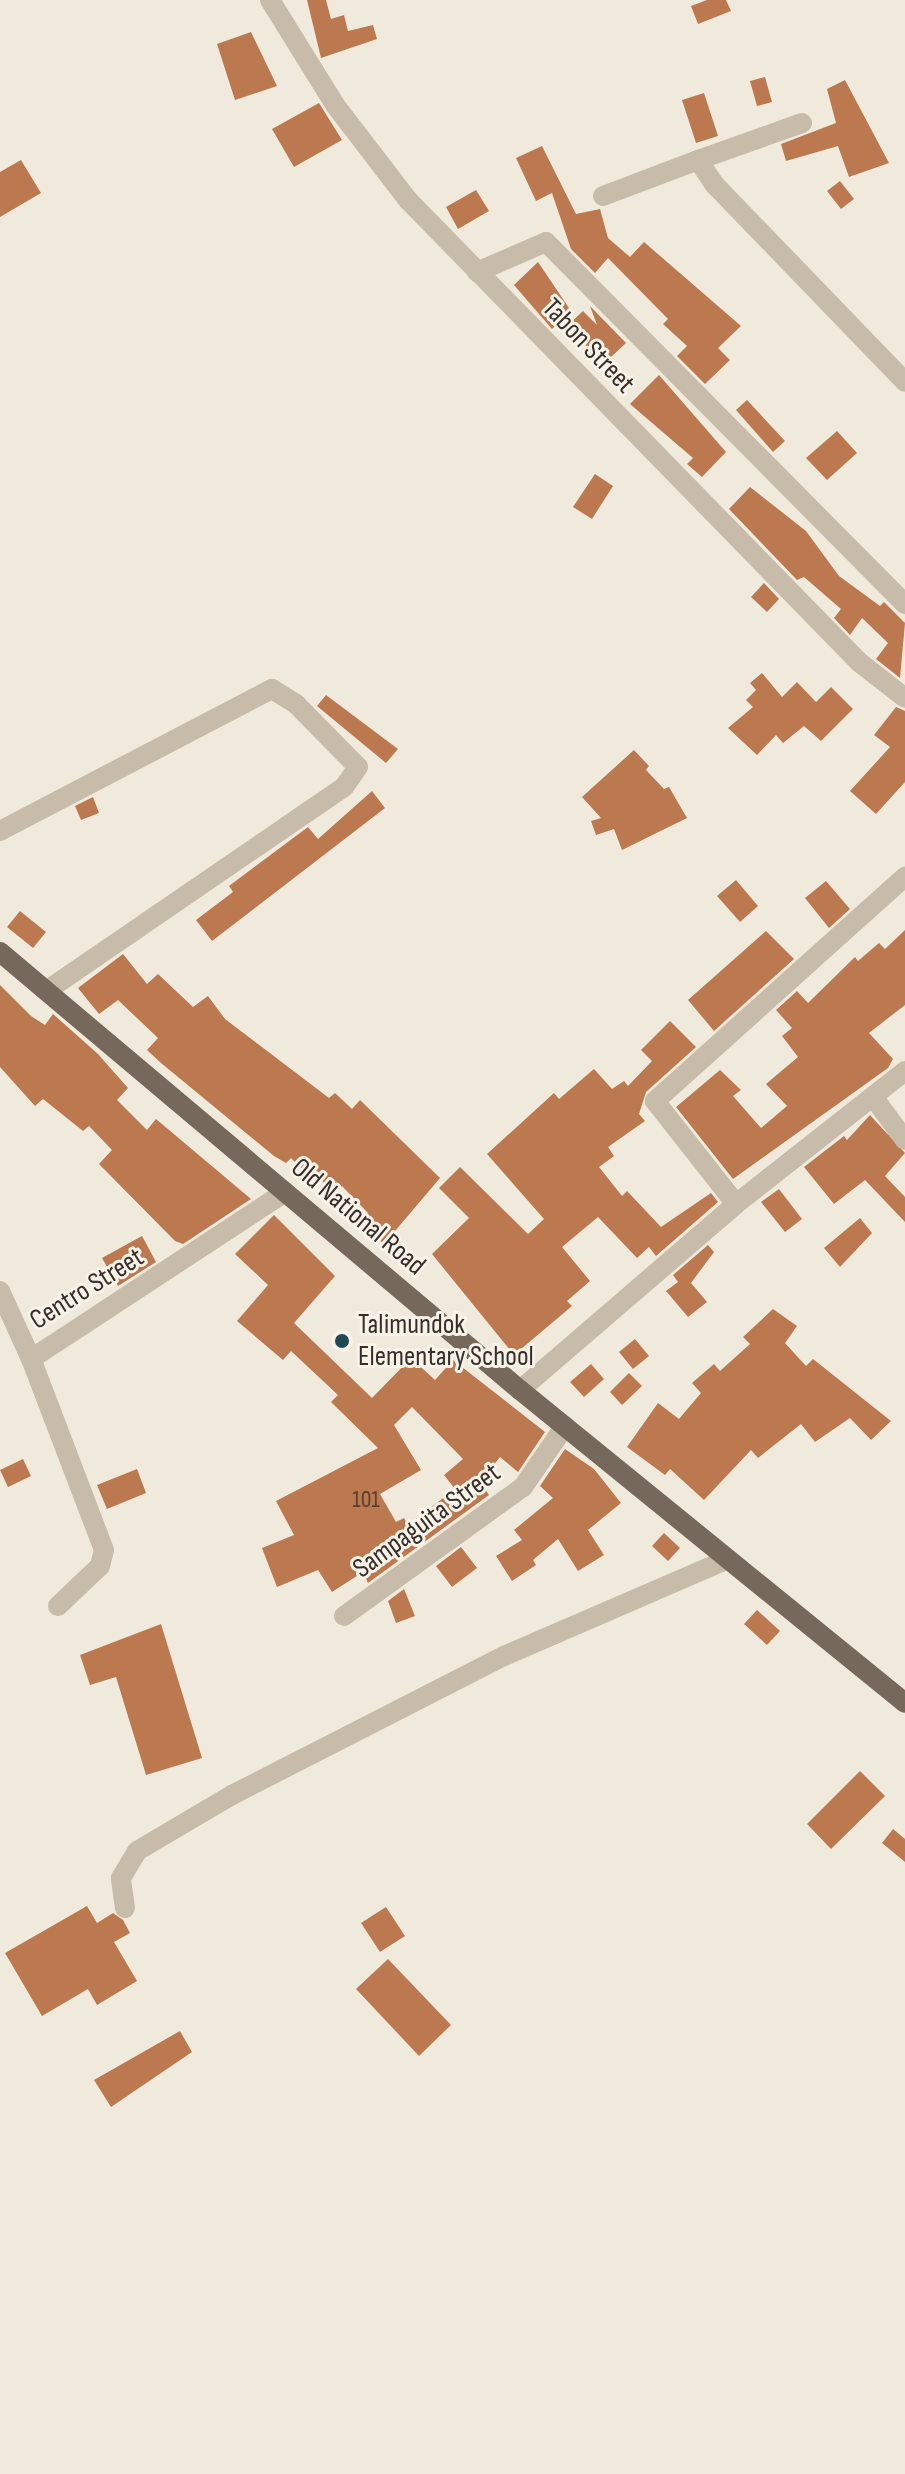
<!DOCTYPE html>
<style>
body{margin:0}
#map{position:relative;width:905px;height:2474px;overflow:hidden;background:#f0eadd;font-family:"Sofia Sans Condensed",sans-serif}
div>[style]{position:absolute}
.building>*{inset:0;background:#bc784f}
.minor>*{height:20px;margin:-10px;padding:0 10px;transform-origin:10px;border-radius:10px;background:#c7bba9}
.major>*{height:20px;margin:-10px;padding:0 10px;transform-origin:10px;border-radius:10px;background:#76685b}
.dots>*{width:22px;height:22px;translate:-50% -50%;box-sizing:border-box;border:4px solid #f8f3e9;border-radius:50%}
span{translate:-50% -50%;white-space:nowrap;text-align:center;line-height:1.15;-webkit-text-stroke:6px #f8f3e9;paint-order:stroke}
.number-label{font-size:24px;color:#574032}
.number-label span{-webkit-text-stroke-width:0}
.street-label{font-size:28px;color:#352e29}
.poi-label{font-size:28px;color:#352e29}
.left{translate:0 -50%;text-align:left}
</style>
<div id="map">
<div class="building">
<i style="clip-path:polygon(307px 0,326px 0,331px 19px,344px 15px,348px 31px,373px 25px,377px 39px,321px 58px)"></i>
<i style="clip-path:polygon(707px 0,726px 0,731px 11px,698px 24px,691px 6px)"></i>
<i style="clip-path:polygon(251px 32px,277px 86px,235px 100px,217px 44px)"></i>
<i style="clip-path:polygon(765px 77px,772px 102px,757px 106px,750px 81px)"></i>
<i style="clip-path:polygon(845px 80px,889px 163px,849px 177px,838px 146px,786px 161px,781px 144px,836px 123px,827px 89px)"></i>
<i style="clip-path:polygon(704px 93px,718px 136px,696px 143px,682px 100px)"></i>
<i style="clip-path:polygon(319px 103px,342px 140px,294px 167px,272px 129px)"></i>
<i style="clip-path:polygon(542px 146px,576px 214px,600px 209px,608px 238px,630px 257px,644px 242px,741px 326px,718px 348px,730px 360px,705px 384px,677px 356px,687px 346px,663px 324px,668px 319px,608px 258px,595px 273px,571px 249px,552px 193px,536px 201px,516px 158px)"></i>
<i style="clip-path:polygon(21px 160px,41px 193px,0 217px,0 172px)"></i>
<i style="clip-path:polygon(840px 181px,854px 199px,841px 209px,827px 191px)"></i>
<i style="clip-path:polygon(476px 190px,489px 211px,458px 229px,446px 207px)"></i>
<i style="clip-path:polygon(538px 262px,571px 311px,552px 329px,514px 285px)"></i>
<i style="clip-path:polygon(590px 306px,626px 343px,598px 369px,588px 358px,593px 353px,567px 326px,583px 311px,597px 325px)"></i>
<i style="clip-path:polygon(659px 375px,726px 452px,702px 477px,687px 464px,693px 458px,630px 404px)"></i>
<i style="clip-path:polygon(747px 400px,785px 441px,773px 452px,736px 410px)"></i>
<i style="clip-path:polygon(837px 431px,857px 453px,827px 480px,806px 458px)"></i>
<i style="clip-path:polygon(595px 474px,613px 486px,592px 519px,573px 507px)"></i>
<i style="clip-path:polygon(750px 487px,806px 531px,839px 576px,880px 606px,884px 602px,905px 623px,900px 678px,876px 659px,888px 643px,862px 618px,850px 635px,834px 618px,841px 609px,804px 577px,797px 580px,729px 509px)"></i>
<i style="clip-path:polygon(764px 583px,779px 599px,767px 612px,751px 597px)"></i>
<i style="clip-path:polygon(762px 673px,782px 697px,797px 682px,816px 702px,831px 687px,853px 709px,821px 741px,804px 726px,783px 743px,776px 735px,757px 755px,728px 728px,753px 707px,746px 700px,756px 690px,750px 683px)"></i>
<i style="clip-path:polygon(326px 695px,398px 749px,386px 763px,317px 706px)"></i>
<i style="clip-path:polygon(896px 707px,905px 711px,905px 782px,876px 814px,850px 791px,890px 747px,874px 735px)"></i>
<i style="clip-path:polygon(634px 750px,649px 766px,646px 770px,664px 789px,669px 787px,687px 818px,622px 850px,614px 829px,596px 835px,591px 821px,601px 818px,582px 797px)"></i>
<i style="clip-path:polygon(372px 791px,385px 808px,212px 941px,196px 920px,233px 892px,229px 886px,308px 827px,318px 839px)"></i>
<i style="clip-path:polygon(93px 797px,99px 813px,81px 820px,75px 806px)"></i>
<i style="clip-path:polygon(736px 880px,758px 906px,740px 922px,717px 896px)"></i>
<i style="clip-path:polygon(826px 881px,850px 909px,829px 928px,805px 898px)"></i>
<i style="clip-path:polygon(20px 911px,46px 932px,33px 948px,7px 927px)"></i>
<i style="clip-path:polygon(905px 930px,905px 1005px,869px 1033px,893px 1059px,888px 1068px,733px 1179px,676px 1107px,720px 1070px,741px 1090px,733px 1096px,761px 1128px,787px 1106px,766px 1084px,798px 1057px,782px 1036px,792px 1028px,776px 1010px,797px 991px,808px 1003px,855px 957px,858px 961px,879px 943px,885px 949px)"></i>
<i style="clip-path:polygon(766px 931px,794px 959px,714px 1031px,688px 1000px)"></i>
<i style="clip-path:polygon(123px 954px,147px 984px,158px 974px,193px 1007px,208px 996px,225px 1019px,329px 1098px,335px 1093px,352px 1109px,360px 1100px,440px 1178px,384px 1244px,359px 1223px,368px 1213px,342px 1186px,334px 1194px,307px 1164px,302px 1169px,291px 1158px,286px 1163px,274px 1156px,161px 1063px,147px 1050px,158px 1038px,118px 1000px,99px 1014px,78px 988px)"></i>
<i style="clip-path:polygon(0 985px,31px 1016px,45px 1025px,53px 1014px,98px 1054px,128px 1088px,117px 1100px,147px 1130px,156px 1119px,251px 1199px,183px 1244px,175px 1241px,99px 1164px,112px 1150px,89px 1126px,83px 1131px,43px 1099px,35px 1106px,0 1067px)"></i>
<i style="clip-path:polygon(670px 1021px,696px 1047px,646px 1092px,639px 1114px,645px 1121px,608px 1147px,614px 1156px,599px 1167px,622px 1196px,627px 1191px,661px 1227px,711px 1193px,718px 1202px,656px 1256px,649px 1247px,637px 1258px,598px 1217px,562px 1247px,590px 1281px,567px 1301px,572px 1306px,514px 1355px,432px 1254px,469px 1218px,439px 1188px,460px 1167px,528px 1234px,544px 1219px,487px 1154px,554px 1093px,559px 1099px,594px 1069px,612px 1089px,624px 1081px,628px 1086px,652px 1061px,641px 1050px)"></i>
<i style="clip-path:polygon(870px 1115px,905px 1153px,885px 1176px,905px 1197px,905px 1222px,865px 1180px,834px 1204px,804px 1167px,844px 1136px,847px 1140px)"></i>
<i style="clip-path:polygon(779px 1189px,802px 1219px,785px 1232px,761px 1202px)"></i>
<i style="clip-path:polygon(evenodd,274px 1215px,335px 1276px,294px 1323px,372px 1398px,411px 1358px,435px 1380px,453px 1360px,545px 1432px,518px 1472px,500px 1457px,480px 1482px,489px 1495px,368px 1583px,363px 1572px,332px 1592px,318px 1570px,277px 1587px,262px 1548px,294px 1535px,276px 1501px,378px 1448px,331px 1402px,338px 1395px,291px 1351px,283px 1360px,237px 1321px,268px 1285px,235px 1254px,274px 1215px,412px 1407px,463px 1459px,444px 1475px,455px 1489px,408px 1525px,404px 1518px,396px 1522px,380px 1494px,421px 1470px,394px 1425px,412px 1407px)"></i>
<i style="clip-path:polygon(860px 1218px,872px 1233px,840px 1267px,824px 1248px)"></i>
<i style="clip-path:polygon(142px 1236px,156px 1262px,118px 1286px,102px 1258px)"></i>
<i style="clip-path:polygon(708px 1245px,714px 1252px,691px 1283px,707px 1302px,688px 1317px,666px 1291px,678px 1282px,673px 1275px)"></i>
<i style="clip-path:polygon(773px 1309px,797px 1326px,785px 1343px,806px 1366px,813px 1359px,891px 1421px,871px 1440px,850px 1418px,815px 1442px,801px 1424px,758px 1458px,751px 1450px,704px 1500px,670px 1469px,665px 1475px,627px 1447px,658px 1403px,679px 1419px,701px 1393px,692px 1383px,714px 1364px,720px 1371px,750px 1344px,743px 1337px)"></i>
<i style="clip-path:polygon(635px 1339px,649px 1356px,633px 1369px,619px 1352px)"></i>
<i style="clip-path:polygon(591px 1364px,604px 1379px,584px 1397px,570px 1382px)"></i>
<i style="clip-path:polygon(629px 1373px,642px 1386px,622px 1405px,610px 1392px)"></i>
<i style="clip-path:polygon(565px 1449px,594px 1469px,621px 1503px,588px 1530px,604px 1555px,578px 1571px,558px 1539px,533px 1560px,536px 1565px,512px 1581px,496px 1556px,522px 1540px,514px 1530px,553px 1498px,540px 1486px)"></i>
<i style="clip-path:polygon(23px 1459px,31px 1476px,8px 1487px,0 1470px)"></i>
<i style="clip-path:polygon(137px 1469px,146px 1493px,107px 1509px,97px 1485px)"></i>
<i style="clip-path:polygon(664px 1533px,680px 1548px,668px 1561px,652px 1546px)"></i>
<i style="clip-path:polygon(461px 1547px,477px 1568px,452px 1587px,436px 1566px)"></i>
<i style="clip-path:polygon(404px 1589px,415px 1616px,396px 1623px,388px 1601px)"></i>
<i style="clip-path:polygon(757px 1610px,780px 1631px,767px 1645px,744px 1624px)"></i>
<i style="clip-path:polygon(161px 1624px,202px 1758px,146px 1775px,116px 1677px,90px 1685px,80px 1655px)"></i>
<i style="clip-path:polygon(860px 1771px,885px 1796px,831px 1849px,807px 1824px)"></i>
<i style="clip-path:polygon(893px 1829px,905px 1839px,905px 1862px,882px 1843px)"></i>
<i style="clip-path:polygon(87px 1906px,97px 1923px,113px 1913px,123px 1920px,130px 1933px,114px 1942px,137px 1981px,97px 2005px,88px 1989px,42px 2016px,5px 1953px)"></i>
<i style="clip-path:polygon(386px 1907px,405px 1936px,380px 1952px,361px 1923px)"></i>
<i style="clip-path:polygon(388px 1959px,451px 2025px,419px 2056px,356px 1989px)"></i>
<i style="clip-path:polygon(180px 2031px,192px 2052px,111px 2107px,94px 2080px)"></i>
</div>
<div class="minor">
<i style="left:270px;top:0;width:123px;rotate:58.2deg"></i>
<i style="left:335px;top:105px;width:120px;rotate:52.5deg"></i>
<i style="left:408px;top:200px;width:646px;rotate:45.69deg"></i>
<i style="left:859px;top:662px;width:58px;rotate:38deg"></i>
<i style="left:802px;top:123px;width:110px;rotate:160.4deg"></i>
<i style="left:698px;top:160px;width:29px;rotate:56deg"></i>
<i style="left:714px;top:184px;width:275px;rotate:46deg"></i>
<i style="left:603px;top:196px;width:102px;rotate:-20.8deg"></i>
<i style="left:477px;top:272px;width:75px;rotate:-23.5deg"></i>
<i style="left:546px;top:242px;width:510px;rotate:45.24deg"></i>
<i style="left:0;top:831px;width:307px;rotate:-27.6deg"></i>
<i style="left:272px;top:689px;width:28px;rotate:32deg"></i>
<i style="left:296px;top:704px;width:88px;rotate:45.5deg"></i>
<i style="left:358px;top:767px;width:24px;rotate:125deg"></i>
<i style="left:344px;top:787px;width:361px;rotate:145.6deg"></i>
<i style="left:874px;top:1098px;width:52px;rotate:53.6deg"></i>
<i style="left:736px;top:1204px;width:131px;rotate:-128.2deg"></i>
<i style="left:655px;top:1101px;width:336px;rotate:-41.9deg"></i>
<i style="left:0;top:1291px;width:75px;rotate:65.5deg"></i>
<i style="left:520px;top:1390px;width:285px;rotate:-40.7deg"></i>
<i style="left:736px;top:1204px;width:215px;rotate:-38.2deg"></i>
<i style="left:58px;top:1606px;width:58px;rotate:-43.6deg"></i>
<i style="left:100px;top:1566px;width:16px;rotate:-76deg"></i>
<i style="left:104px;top:1550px;width:204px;rotate:-110.9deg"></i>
<i style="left:31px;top:1359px;width:304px;rotate:-33.3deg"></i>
<i style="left:344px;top:1616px;width:221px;rotate:-35.8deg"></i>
<i style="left:523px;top:1487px;width:74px;rotate:-55.5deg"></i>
<i style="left:125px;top:1908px;width:30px;rotate:-98deg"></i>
<i style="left:121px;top:1878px;width:31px;rotate:-59deg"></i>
<i style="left:137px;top:1851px;width:110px;rotate:-30.5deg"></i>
<i style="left:232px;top:1795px;width:305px;rotate:-27.1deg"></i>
<i style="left:504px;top:1656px;width:244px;rotate:-23.4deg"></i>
</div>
<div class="major">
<i style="left:0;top:952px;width:680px;rotate:40.11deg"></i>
<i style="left:520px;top:1390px;width:496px;rotate:39.1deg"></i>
</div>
<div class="dots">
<i style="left:342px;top:1341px;background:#214953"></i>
</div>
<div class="number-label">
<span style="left:366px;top:1500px">101</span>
</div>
<div class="street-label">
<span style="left:588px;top:346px;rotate:46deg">Tabon Street</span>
<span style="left:358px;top:1217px;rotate:40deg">Old National Road</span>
<span style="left:87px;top:1289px;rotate:-32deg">Centro Street</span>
<span style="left:427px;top:1521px;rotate:-36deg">Sampaguita Street</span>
</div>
<div class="poi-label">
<span class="left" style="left:358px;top:1341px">Talimundok<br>Elementary School</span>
</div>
</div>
